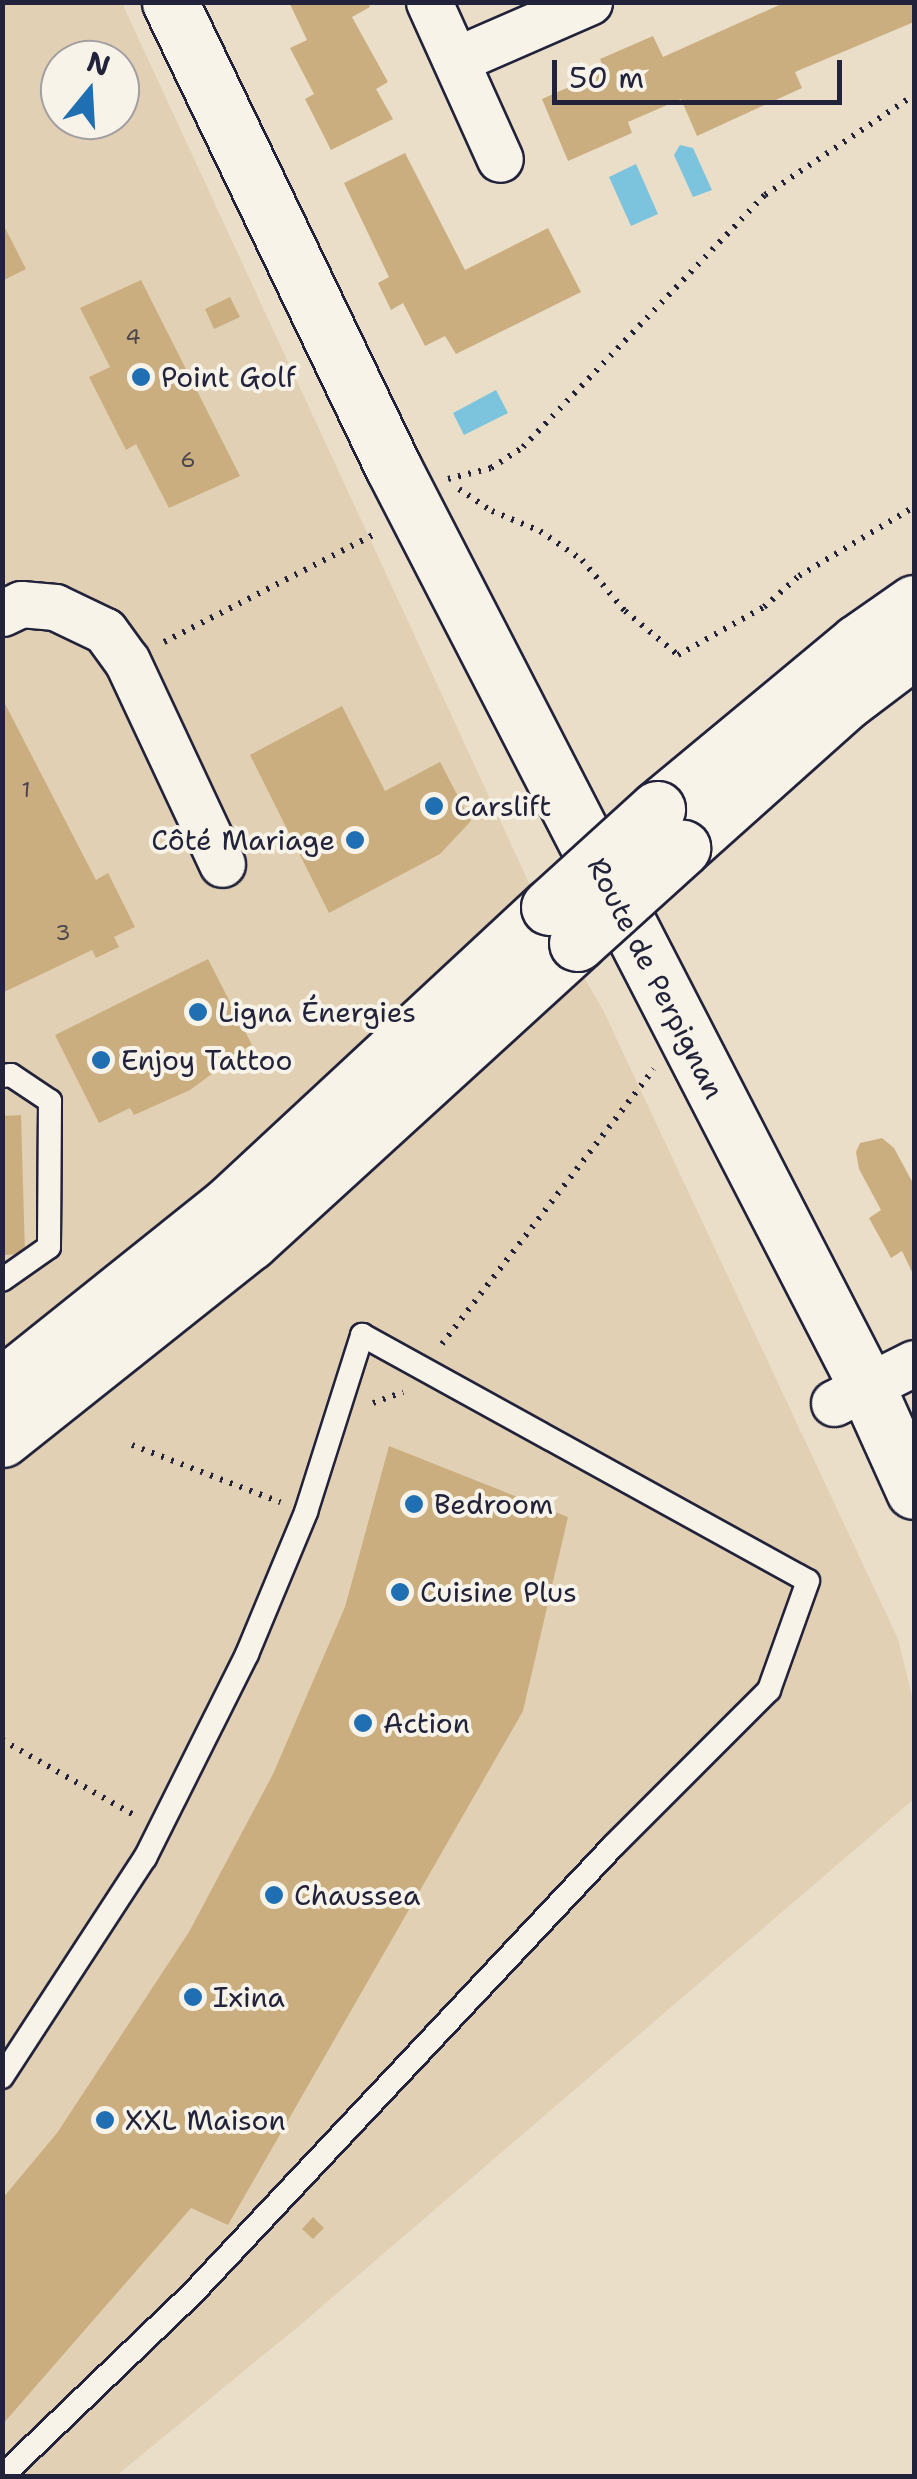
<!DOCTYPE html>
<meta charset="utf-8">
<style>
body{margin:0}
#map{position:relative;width:917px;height:2479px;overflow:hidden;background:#eadec9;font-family:"Shantell Sans",sans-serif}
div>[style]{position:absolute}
.built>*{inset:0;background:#e1d0b3}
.water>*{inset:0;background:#7cc4dd}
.building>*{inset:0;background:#cbae80}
.path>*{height:6px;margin-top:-3px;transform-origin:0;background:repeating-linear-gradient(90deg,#22223b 0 2.5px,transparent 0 10.5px)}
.roads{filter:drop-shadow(2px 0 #22223b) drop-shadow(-2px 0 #22223b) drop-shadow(0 2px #22223b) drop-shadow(0 -2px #22223b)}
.lane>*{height:22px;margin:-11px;padding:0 11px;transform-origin:11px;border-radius:11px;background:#f7f3e8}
.street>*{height:45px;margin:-22.5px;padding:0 22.5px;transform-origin:22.5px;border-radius:22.5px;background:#f7f3e8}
.secondary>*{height:55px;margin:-27.5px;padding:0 27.5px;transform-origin:27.5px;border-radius:27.5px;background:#f7f3e8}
.bridges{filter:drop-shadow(2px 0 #22223b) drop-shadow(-2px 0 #22223b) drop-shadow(0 2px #22223b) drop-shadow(0 -2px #22223b)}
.secondary-bridge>*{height:55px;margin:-27.5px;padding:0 27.5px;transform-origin:27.5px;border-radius:27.5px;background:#f7f3e8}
.dots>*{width:28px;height:28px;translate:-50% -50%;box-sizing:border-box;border:5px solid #f7f3e8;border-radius:50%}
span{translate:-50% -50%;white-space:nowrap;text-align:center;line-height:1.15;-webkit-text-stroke:8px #f7f3e8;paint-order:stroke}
.number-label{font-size:22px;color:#4c454c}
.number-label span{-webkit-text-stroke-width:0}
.poi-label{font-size:28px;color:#22223b}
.left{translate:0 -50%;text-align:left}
.right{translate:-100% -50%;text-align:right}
.street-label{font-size:28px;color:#22223b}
.frame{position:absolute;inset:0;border:5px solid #22223b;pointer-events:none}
.north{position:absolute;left:40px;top:40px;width:100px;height:100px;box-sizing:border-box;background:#f7f3e8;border:2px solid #a29fa3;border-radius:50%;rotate:18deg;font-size:28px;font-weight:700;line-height:40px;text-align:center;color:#22223b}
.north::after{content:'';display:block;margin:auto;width:35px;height:45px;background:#1f6fb2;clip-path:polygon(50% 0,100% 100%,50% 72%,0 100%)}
.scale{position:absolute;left:552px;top:60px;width:290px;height:45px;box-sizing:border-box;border:5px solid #22223b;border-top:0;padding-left:12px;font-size:30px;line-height:35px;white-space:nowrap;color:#22223b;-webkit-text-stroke:8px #f7f3e8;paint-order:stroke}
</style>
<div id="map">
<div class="built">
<i style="clip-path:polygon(evenodd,2px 3px,122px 3px,529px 883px,603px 1010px,898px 1639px,914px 1704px,914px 1799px,300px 2325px,116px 2476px,3px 2476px,2px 3px,60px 60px,120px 60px,120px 120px,60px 120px,60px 60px)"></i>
</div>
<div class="water">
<i style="clip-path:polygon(680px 145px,693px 148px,712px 190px,693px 197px,674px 155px)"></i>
<i style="clip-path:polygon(636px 164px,658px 214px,631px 226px,609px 177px)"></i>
<i style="clip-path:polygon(496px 390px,508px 413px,464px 435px,453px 413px)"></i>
</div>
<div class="building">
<i style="clip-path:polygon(289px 2px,368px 2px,370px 7px,352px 17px,388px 82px,376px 89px,393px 119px,331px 150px,305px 99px,314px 94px,290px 48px,307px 40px)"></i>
<i style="clip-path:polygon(786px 2px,914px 2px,914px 22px,795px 72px,802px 88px,697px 136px,681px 99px,628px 122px,632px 133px,568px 161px,542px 99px,605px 71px,600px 59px,653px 36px,663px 57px)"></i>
<i style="clip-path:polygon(405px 153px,465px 270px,548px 228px,581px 292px,456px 354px,445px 336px,425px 346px,403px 303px,391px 310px,378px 283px,389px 277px,344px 183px)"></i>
<i style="clip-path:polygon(2px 222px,26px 269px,2px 281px)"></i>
<i style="clip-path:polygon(141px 280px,240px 476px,169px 508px,136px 444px,126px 450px,89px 377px,110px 367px,80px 308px)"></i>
<i style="clip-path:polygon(230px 297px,240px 317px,214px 329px,205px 309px)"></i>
<i style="clip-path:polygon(2px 698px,96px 880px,108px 873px,135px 927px,114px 937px,119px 947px,96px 958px,92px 950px,2px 993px)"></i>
<i style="clip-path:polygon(342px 706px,385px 791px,440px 762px,471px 821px,440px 854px,329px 913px,250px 755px)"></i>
<i style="clip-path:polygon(208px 959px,252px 1045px,222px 1060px,220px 1068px,190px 1090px,134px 1115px,130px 1108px,99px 1123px,55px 1035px)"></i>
<i style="clip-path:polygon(21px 1115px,25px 1254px,2px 1255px,2px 1116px)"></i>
<i style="clip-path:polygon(882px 1138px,894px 1148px,914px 1185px,914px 1276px,902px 1251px,891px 1258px,869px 1218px,881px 1210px,859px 1169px,856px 1152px,860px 1143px)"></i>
<i style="clip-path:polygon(389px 1446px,568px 1517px,523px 1711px,228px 2225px,191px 2208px,2px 2425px,2px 2199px,57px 2133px,189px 1932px,273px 1774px,345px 1607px)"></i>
<i style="clip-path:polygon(313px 2217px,324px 2228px,313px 2239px,302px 2229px)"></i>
</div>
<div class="path">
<i style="left:448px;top:479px;width:44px;rotate:-14.3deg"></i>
<i style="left:491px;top:468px;width:38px;rotate:-33deg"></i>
<i style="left:523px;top:447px;width:349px;rotate:-46.2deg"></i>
<i style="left:765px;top:195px;width:179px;rotate:-33.9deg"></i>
<i style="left:459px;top:489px;width:40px;rotate:34deg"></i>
<i style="left:492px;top:511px;width:52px;rotate:22.6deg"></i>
<i style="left:540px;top:531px;width:51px;rotate:34.6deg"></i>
<i style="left:582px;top:560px;width:67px;rotate:49.9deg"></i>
<i style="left:625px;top:611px;width:69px;rotate:39.7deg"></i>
<i style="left:678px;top:655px;width:98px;rotate:-29.2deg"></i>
<i style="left:764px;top:607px;width:47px;rotate:-41.5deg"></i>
<i style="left:799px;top:576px;width:134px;rotate:-31deg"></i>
<i style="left:164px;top:642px;width:237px;rotate:-27.1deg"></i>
<i style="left:442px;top:1344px;width:347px;rotate:-52.4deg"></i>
<i style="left:373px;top:1403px;width:32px;rotate:-20deg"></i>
<i style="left:132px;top:1445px;width:159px;rotate:21.1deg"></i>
<i style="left:2px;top:1740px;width:154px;rotate:29.6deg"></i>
</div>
<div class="roads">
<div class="lane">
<i style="left:2px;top:1076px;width:9px;rotate:-6deg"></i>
<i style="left:11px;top:1075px;width:47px;rotate:33.7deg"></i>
<i style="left:50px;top:1101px;width:146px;rotate:90.4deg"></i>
<i style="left:49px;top:1247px;width:57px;rotate:144.9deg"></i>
<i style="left:2px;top:2077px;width:262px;rotate:-56.9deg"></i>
<i style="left:145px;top:1858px;width:228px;rotate:-63.4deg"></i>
<i style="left:247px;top:1654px;width:154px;rotate:-67.4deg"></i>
<i style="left:306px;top:1512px;width:186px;rotate:-72.4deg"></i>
<i style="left:362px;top:1335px;width:509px;rotate:28.88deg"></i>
<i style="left:808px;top:1581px;width:116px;rotate:109.7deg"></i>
<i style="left:769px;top:1690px;width:219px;rotate:135deg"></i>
<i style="left:614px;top:1845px;width:616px;rotate:133.22deg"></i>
<i style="left:192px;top:2294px;width:263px;rotate:136.2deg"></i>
</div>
<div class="street">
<i style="left:429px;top:2px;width:172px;rotate:65.7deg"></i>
<i style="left:458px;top:59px;width:143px;rotate:-23.5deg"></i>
<i style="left:2px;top:613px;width:21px;rotate:-25deg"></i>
<i style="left:21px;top:604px;width:34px;rotate:5deg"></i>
<i style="left:55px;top:607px;width:55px;rotate:25.6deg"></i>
<i style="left:105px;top:631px;width:37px;rotate:54deg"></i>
<i style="left:127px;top:661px;width:224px;rotate:64.9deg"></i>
<i style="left:834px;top:1403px;width:89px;rotate:-26.6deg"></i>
</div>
<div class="secondary">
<i style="left:170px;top:2px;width:516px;rotate:64.38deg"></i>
<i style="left:393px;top:467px;width:1035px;rotate:62.74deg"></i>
<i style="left:867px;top:1387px;width:114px;rotate:65.7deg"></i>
<i style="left:657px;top:809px;width:261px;rotate:-39.7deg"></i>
<i style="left:858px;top:642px;width:68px;rotate:-34.9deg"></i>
<i style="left:682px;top:848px;width:217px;rotate:-41.8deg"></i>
<i style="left:844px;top:703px;width:88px;rotate:-37.1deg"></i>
<i style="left:2px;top:1386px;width:290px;rotate:-38.7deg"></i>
<i style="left:228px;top:1205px;width:438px;rotate:-42.9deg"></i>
<i style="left:2px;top:1439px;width:317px;rotate:-38.5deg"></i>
<i style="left:250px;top:1242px;width:443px;rotate:-42.4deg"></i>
</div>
</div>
<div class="bridges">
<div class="secondary-bridge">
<i style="left:549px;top:907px;width:146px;rotate:-42.2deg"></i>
<i style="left:577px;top:943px;width:142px;rotate:-42.1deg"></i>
</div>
</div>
<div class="dots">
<i style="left:141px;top:377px;background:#1f6fb2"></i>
<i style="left:434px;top:806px;background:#1f6fb2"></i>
<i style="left:355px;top:840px;background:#1f6fb2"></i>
<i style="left:198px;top:1012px;background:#1f6fb2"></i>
<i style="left:101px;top:1060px;background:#1f6fb2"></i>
<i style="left:414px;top:1504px;background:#1f6fb2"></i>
<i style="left:400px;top:1592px;background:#1f6fb2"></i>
<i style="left:363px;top:1723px;background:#1f6fb2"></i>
<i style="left:274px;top:1895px;background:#1f6fb2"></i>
<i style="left:193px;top:1997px;background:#1f6fb2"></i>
<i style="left:105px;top:2120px;background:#1f6fb2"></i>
</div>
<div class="number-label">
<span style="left:133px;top:337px">4</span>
<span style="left:188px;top:460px">6</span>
<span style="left:26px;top:790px">1</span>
<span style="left:63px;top:933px">3</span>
</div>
<div class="poi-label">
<span class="left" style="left:161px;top:377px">Point Golf</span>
<span class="left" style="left:454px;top:806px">Carslift</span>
<span class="right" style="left:335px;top:840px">Côté Mariage</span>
<span class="left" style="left:218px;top:1012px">Ligna Énergies</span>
<span class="left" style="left:121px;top:1060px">Enjoy Tattoo</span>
<span class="left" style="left:434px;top:1504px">Bedroom</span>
<span class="left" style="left:420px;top:1592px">Cuisine Plus</span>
<span class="left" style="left:383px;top:1723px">Action</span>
<span class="left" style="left:294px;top:1895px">Chaussea</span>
<span class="left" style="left:213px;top:1997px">Ixina</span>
<span class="left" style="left:125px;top:2120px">XXL Maison</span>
</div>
<div class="street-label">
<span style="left:656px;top:978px;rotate:63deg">Route de Perpignan</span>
</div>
<div class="frame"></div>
<div class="north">N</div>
<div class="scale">50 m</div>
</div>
